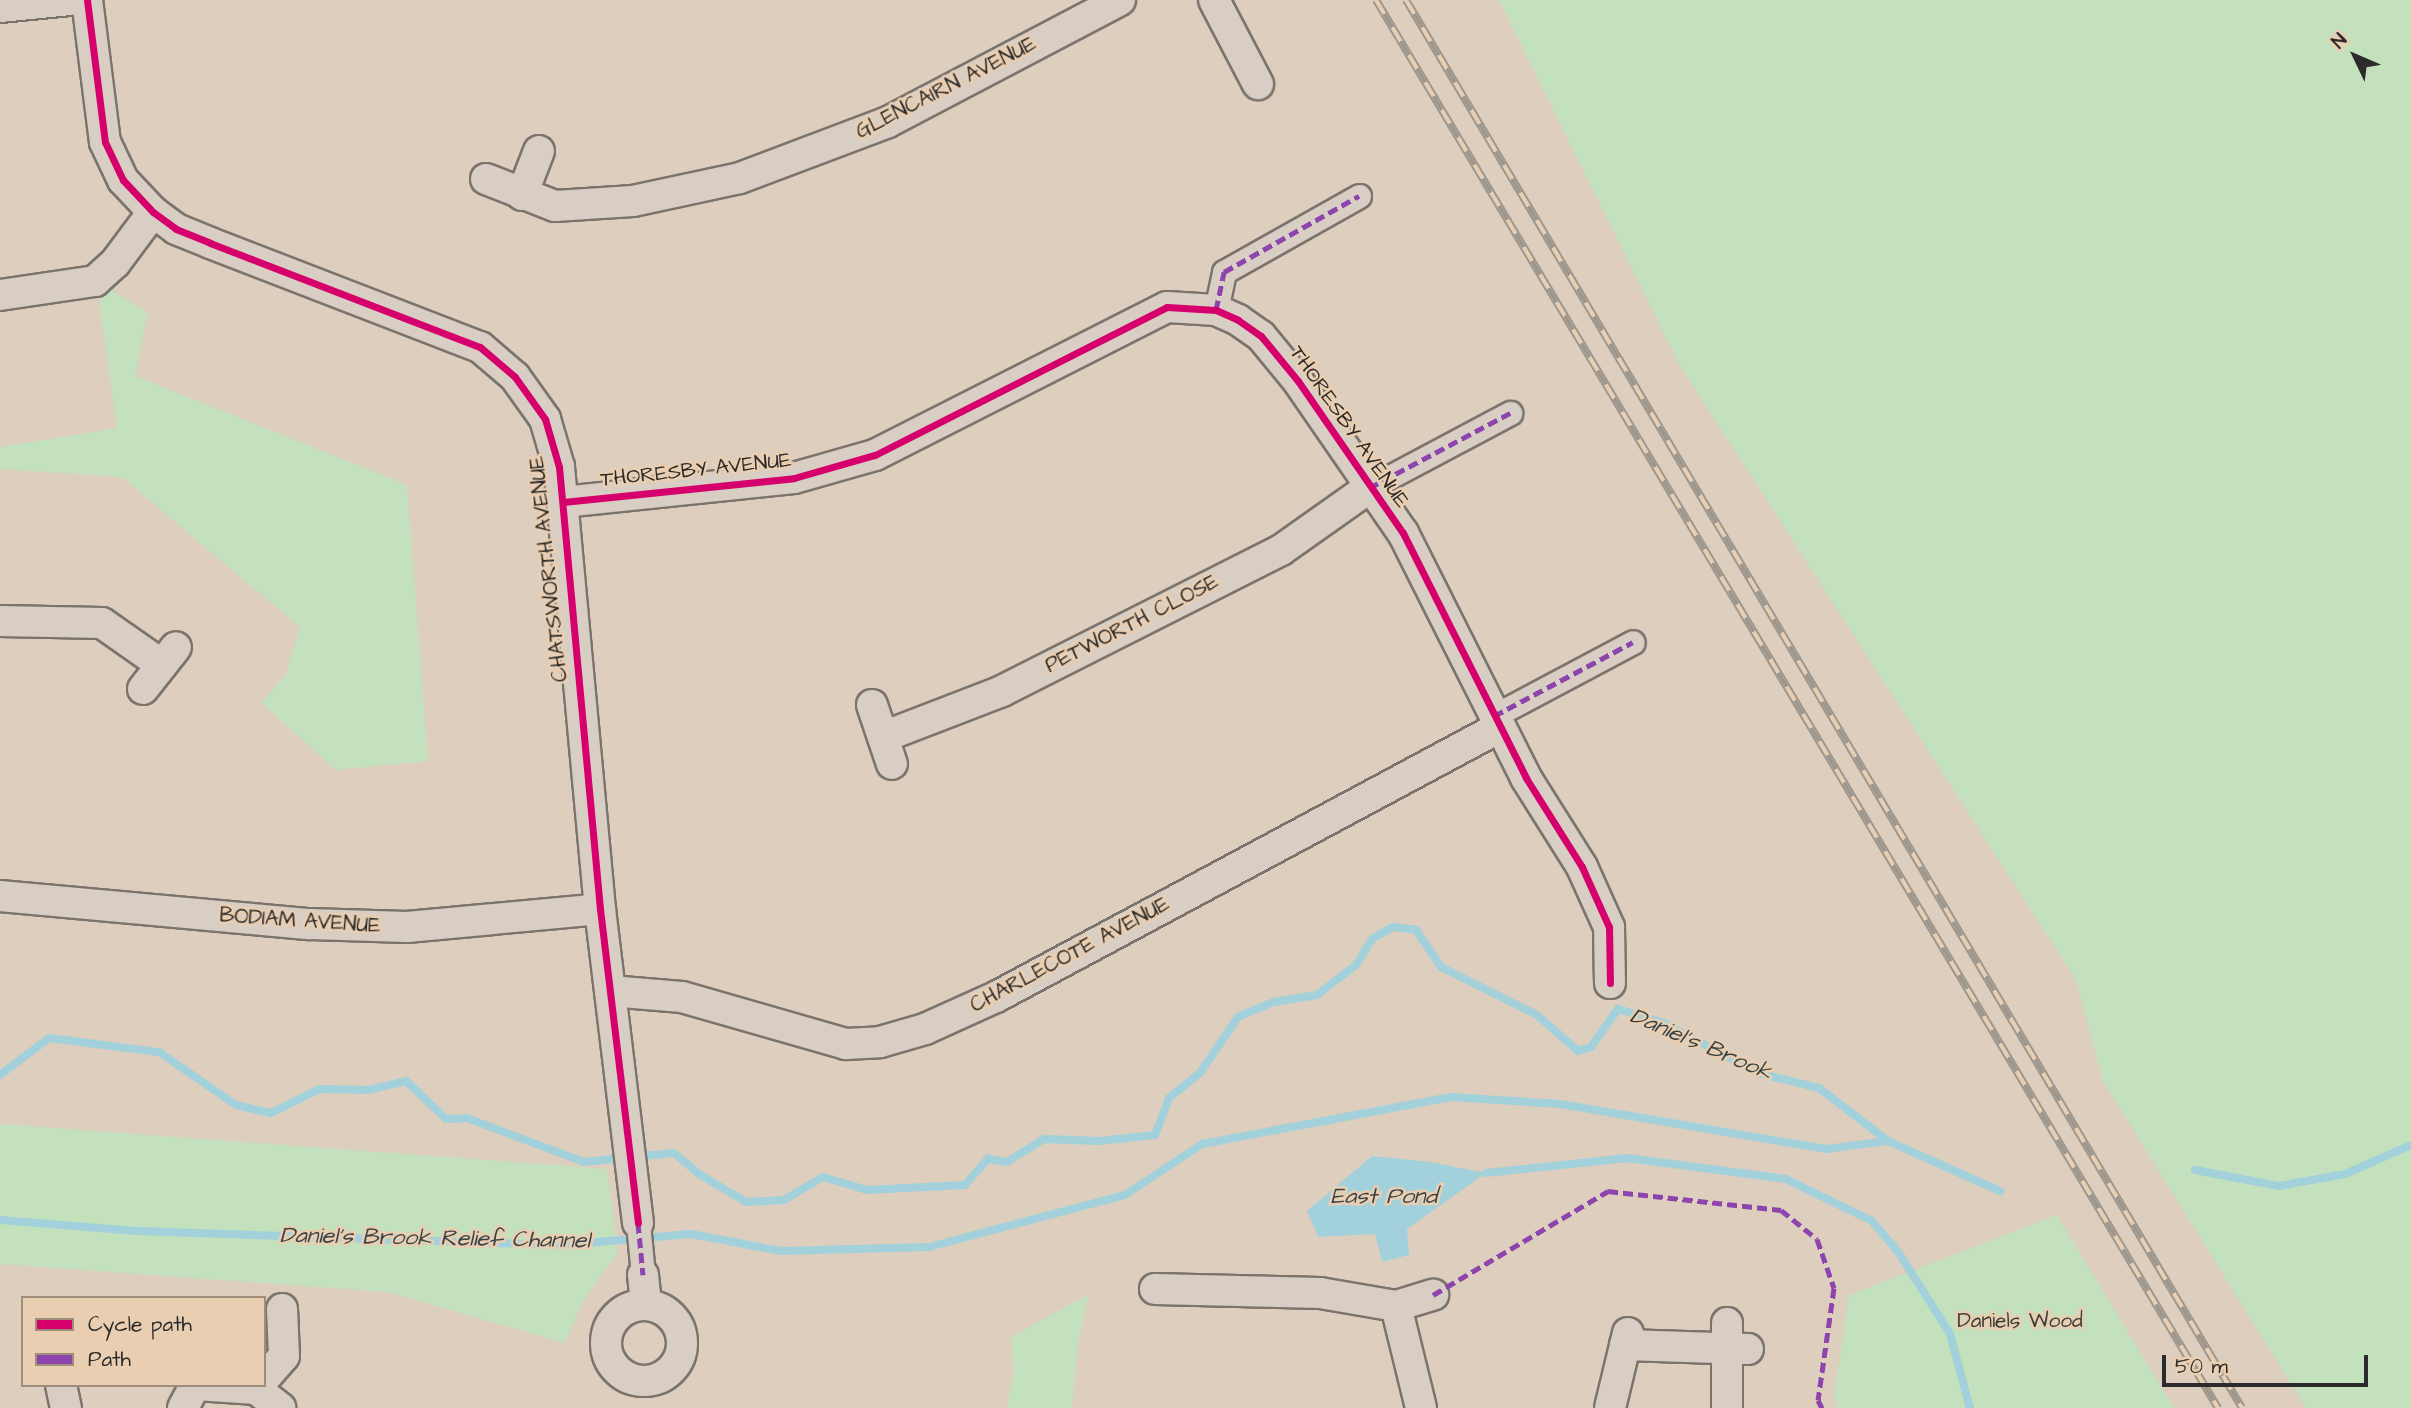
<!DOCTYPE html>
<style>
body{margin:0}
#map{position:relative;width:2411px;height:1408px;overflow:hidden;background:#ddcebe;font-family:"Architects Daughter",sans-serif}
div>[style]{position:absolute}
.green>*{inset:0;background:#c3e1bc}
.water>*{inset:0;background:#a2d1dc}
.stream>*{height:8px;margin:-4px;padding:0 4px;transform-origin:4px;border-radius:4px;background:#a2d1dc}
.roads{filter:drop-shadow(2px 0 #7b746d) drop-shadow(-2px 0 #7b746d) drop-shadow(0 2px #7b746d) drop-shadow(0 -2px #7b746d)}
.pedestrian>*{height:23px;margin:-11.5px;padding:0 11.5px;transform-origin:11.5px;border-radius:11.5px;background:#d8cec3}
.minor>*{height:30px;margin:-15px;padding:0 15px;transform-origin:15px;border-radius:15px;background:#d8cec3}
.minor>.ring{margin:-15px;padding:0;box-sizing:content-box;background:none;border:30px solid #d8cec3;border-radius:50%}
.rail>*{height:8px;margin-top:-4px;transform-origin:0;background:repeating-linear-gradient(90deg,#eaceb1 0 16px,#9e978e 0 32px);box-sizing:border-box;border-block:2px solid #9e978e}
.quiet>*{height:5px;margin-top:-2.5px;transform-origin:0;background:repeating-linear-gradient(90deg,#8e44ad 0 10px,transparent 0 15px)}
.cycleway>*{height:7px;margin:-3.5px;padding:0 3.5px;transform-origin:3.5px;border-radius:3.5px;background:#d6006c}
span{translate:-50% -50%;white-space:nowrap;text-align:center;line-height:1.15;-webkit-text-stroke:5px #eaceb1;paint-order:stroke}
.street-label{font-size:21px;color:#2b2b2b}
.park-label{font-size:21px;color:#383f39}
.water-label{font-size:23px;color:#394448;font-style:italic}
.legend{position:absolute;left:21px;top:1296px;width:245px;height:91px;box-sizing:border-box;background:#eaceb1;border:2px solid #9e8d7b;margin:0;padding:9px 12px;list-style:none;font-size:21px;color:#2b2b2b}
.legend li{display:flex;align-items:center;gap:14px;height:35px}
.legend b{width:35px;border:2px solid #9e8d7b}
.north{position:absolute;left:2320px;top:21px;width:70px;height:70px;-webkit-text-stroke:5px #eaceb1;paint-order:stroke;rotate:314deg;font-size:19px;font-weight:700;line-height:28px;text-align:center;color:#2b2b2b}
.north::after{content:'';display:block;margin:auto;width:24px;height:32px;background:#2b2b2b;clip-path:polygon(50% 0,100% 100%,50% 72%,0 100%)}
.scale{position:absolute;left:2162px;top:1355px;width:206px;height:32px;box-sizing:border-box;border:4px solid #2b2b2b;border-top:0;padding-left:9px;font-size:21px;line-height:24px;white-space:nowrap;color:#2b2b2b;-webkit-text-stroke:5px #eaceb1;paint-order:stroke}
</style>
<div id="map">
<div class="green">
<i style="clip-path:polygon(1499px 0,2411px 0,2411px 1408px,2306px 1408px,2103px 1081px,2076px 980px,1679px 364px)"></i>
<i style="clip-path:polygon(107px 288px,148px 312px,135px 376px,407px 485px,428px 761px,336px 770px,261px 702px,285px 676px,300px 627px,122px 477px,0 469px,0 447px,117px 428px,99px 302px)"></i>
<i style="clip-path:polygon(0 1124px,607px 1169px,618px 1252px,582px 1303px,565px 1343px,388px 1292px,0 1264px)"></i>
<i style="clip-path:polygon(2057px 1215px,2174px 1408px,1838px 1408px,1834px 1397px,1849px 1295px)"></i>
<i style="clip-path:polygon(1089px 1294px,1078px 1343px,1072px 1408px,1007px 1408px,1014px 1371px,1011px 1337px)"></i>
</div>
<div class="water">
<i style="clip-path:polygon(1372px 1156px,1430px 1162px,1486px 1173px,1407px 1229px,1409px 1255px,1382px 1262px,1375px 1234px,1318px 1237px,1307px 1211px)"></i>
</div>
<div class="stream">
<i style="left:0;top:1075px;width:61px;rotate:-37.1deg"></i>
<i style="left:49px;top:1038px;width:111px;rotate:7.3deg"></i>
<i style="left:159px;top:1052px;width:93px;rotate:34.5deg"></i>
<i style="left:236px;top:1105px;width:36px;rotate:13deg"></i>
<i style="left:271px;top:1113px;width:54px;rotate:-26.6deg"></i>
<i style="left:319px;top:1089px;width:49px;rotate:1.2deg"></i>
<i style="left:368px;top:1090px;width:39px;rotate:-13deg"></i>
<i style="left:406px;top:1081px;width:55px;rotate:43.5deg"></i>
<i style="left:446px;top:1119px;width:21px;rotate:-3deg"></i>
<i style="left:467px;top:1118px;width:125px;rotate:20.6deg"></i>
<i style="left:584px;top:1162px;width:90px;rotate:-5.7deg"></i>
<i style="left:674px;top:1153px;width:33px;rotate:40deg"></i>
<i style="left:699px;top:1174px;width:55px;rotate:30.8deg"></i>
<i style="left:746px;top:1202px;width:38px;rotate:-3deg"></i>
<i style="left:784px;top:1200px;width:45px;rotate:-30.5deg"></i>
<i style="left:823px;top:1177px;width:46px;rotate:16.5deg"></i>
<i style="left:867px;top:1190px;width:98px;rotate:-2.9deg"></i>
<i style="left:965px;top:1185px;width:35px;rotate:-49deg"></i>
<i style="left:988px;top:1159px;width:19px;rotate:9deg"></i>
<i style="left:1007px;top:1162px;width:44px;rotate:-31.9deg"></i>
<i style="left:1044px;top:1139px;width:56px;rotate:2deg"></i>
<i style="left:1100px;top:1141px;width:55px;rotate:-6.2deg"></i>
<i style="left:1155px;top:1135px;width:40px;rotate:-69deg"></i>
<i style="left:1169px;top:1098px;width:40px;rotate:-39deg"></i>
<i style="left:1200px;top:1073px;width:68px;rotate:-55.8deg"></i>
<i style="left:1238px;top:1017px;width:39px;rotate:-23deg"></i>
<i style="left:1274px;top:1002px;width:44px;rotate:-9.2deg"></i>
<i style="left:1317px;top:995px;width:49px;rotate:-37.6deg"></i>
<i style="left:1356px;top:965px;width:31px;rotate:-58deg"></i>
<i style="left:1372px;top:939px;width:24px;rotate:-30deg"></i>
<i style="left:1393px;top:927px;width:23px;rotate:7deg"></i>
<i style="left:1416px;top:930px;width:45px;rotate:56deg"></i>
<i style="left:1441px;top:967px;width:107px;rotate:26.6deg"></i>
<i style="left:1537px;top:1015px;width:55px;rotate:41.3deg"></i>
<i style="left:1578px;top:1051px;width:14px;rotate:-17deg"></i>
<i style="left:1591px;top:1047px;width:47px;rotate:-54.6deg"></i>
<i style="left:1618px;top:1009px;width:48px;rotate:16.9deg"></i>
<i style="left:1664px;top:1023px;width:106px;rotate:28deg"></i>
<i style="left:1758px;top:1073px;width:63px;rotate:13.8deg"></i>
<i style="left:1819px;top:1088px;width:87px;rotate:37.5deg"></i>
<i style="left:1888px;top:1141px;width:123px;rotate:24.1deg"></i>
<i style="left:2195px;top:1170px;width:86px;rotate:10.8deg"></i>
<i style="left:2279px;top:1186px;width:67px;rotate:-10.3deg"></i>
<i style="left:2345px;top:1174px;width:72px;rotate:-23.7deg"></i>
<i style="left:1486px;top:1173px;width:142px;rotate:-6.1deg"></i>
<i style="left:1627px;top:1158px;width:160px;rotate:7.5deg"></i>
<i style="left:1786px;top:1179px;width:96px;rotate:26deg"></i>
<i style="left:1872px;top:1221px;width:42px;rotate:49.8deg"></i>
<i style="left:1899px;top:1253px;width:96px;rotate:57.8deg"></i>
<i style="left:1950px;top:1334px;width:77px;rotate:74.9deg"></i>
<i style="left:0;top:1220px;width:136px;rotate:4.6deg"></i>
<i style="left:136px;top:1231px;width:426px;rotate:1.9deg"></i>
<i style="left:562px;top:1245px;width:129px;rotate:-4.9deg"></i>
<i style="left:691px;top:1234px;width:91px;rotate:10.8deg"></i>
<i style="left:780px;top:1251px;width:149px;rotate:-1.5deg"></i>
<i style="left:929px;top:1247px;width:203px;rotate:-14.9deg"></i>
<i style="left:1125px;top:1195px;width:92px;rotate:-33.5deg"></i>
<i style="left:1202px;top:1144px;width:253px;rotate:-10.7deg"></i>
<i style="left:1451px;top:1097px;width:109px;rotate:3.7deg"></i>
<i style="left:1560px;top:1104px;width:270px;rotate:9.6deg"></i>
<i style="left:1826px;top:1149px;width:63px;rotate:-7.4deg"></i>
</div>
<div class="roads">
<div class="pedestrian">
<i style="left:1216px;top:310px;width:39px;rotate:-78deg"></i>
<i style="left:1224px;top:272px;width:155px;rotate:-29.4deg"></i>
<i style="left:1369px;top:488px;width:160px;rotate:-28deg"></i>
<i style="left:1494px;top:716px;width:157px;rotate:-28deg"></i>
<i style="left:638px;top:1223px;width:52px;rotate:84.5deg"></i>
</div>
<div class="minor">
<i style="left:87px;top:0;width:143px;rotate:82.8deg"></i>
<i style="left:105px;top:142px;width:42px;rotate:64.7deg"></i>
<i style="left:123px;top:180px;width:44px;rotate:46.8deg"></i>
<i style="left:153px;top:212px;width:29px;rotate:36deg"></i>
<i style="left:176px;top:229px;width:37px;rotate:22deg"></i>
<i style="left:210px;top:243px;width:289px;rotate:21.1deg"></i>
<i style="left:480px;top:347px;width:46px;rotate:40.6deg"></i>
<i style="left:515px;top:377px;width:52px;rotate:54.5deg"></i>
<i style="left:545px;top:419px;width:50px;rotate:73.7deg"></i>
<i style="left:559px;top:467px;width:444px;rotate:84.7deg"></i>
<i style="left:600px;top:909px;width:316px;rotate:83.1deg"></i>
<i style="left:1214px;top:0;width:95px;rotate:62.4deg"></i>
<i style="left:0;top:7px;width:70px;rotate:-5.7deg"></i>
<i style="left:486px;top:179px;width:74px;rotate:21.4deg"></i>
<i style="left:555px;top:206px;width:78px;rotate:-3.7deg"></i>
<i style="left:633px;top:201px;width:109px;rotate:-12.1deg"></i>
<i style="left:740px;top:178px;width:158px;rotate:-20.7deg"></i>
<i style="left:888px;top:122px;width:262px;rotate:-27.7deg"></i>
<i style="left:522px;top:195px;width:47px;rotate:-68.9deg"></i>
<i style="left:0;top:295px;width:96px;rotate:-8.4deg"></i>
<i style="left:95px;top:281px;width:27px;rotate:-42deg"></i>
<i style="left:115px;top:263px;width:64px;rotate:-53.3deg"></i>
<i style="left:563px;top:502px;width:232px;rotate:-5.9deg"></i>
<i style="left:794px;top:478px;width:84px;rotate:-15.9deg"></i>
<i style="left:875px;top:455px;width:327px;rotate:-26.9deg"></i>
<i style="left:1167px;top:307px;width:49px;rotate:3.5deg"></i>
<i style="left:1216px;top:310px;width:24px;rotate:24deg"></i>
<i style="left:1238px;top:320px;width:28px;rotate:35deg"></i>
<i style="left:1261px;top:336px;width:58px;rotate:50.6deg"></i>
<i style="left:1298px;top:381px;width:185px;rotate:55.4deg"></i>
<i style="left:1403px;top:533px;width:274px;rotate:63.3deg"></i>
<i style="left:1526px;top:778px;width:105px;rotate:57.8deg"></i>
<i style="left:1582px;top:867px;width:66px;rotate:65.8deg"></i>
<i style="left:1609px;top:927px;width:56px;rotate:89deg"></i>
<i style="left:0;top:621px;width:102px;rotate:1.1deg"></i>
<i style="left:102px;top:623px;width:73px;rotate:35deg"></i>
<i style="left:143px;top:689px;width:53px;rotate:-51.8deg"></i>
<i style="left:872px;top:705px;width:62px;rotate:71.3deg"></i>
<i style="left:883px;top:737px;width:128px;rotate:-21.1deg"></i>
<i style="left:1002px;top:691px;width:313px;rotate:-26.8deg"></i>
<i style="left:1281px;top:550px;width:108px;rotate:-35.2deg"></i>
<i style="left:0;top:896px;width:311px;rotate:5.2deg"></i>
<i style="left:310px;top:924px;width:97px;rotate:1.8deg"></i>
<i style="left:407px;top:927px;width:194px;rotate:-5.3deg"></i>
<i style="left:610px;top:991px;width:72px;rotate:4.8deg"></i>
<i style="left:682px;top:997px;width:171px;rotate:16deg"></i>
<i style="left:846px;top:1044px;width:34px;rotate:-3deg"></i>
<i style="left:880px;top:1042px;width:47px;rotate:-16.1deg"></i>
<i style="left:925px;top:1029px;width:78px;rotate:-24.3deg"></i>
<i style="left:996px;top:997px;width:572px;rotate:-28.18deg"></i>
<i style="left:643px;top:1275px;width:29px;rotate:84deg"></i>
<i style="left:1155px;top:1289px;width:165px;rotate:1.4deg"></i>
<i style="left:1320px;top:1293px;width:77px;rotate:9.7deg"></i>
<i style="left:1396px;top:1306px;width:105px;rotate:76.2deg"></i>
<i class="ring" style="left:606px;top:1305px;width:46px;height:46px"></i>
<i style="left:1396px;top:1306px;width:39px;rotate:-17deg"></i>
<i style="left:1625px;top:1345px;width:123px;rotate:1.9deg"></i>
<i style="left:264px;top:1379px;width:30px;rotate:-49deg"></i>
<i style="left:284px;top:1356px;width:47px;rotate:-92.4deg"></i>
<i style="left:61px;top:1385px;width:24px;rotate:78deg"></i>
<i style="left:196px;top:1385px;width:60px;rotate:3.8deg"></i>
<i style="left:256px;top:1389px;width:31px;rotate:38deg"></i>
<i style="left:183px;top:1408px;width:26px;rotate:-62deg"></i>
<i style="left:1610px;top:1408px;width:77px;rotate:-76.5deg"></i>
<i style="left:1727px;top:1408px;width:85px;rotate:-90deg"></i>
</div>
</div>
<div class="rail">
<i style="left:1376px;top:0;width:1641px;rotate:59.12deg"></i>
<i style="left:1406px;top:0;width:1637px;rotate:59.3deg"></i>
</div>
<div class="quiet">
<i style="left:1216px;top:310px;width:39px;rotate:-78deg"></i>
<i style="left:1224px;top:272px;width:155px;rotate:-29.4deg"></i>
<i style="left:1369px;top:488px;width:160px;rotate:-28deg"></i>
<i style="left:1494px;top:716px;width:157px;rotate:-28deg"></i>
<i style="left:638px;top:1223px;width:52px;rotate:84.5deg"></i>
<i style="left:1433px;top:1295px;width:204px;rotate:-30.7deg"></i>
<i style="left:1608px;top:1191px;width:174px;rotate:6.3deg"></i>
<i style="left:1781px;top:1210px;width:46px;rotate:38.9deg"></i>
<i style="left:1817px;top:1239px;width:52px;rotate:70.9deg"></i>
<i style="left:1834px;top:1288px;width:113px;rotate:98.1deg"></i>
<i style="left:1818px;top:1400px;width:9px;rotate:63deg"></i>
</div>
<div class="cycleway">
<i style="left:87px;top:0;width:143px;rotate:82.8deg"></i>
<i style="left:105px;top:142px;width:42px;rotate:64.7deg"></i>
<i style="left:123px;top:180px;width:44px;rotate:46.8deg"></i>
<i style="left:153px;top:212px;width:29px;rotate:36deg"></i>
<i style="left:176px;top:229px;width:37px;rotate:22deg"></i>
<i style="left:210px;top:243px;width:289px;rotate:21.1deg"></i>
<i style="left:480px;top:347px;width:46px;rotate:40.6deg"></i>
<i style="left:515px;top:377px;width:52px;rotate:54.5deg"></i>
<i style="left:545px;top:419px;width:50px;rotate:73.7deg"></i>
<i style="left:559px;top:467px;width:444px;rotate:84.7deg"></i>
<i style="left:600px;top:909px;width:316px;rotate:83.1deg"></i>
<i style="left:563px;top:502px;width:232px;rotate:-5.9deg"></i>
<i style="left:794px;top:478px;width:84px;rotate:-15.9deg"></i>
<i style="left:875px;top:455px;width:327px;rotate:-26.9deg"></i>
<i style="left:1167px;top:307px;width:49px;rotate:3.5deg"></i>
<i style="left:1216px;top:310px;width:24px;rotate:24deg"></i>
<i style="left:1238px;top:320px;width:28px;rotate:35deg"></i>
<i style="left:1261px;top:336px;width:58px;rotate:50.6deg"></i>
<i style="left:1298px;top:381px;width:185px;rotate:55.4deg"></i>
<i style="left:1403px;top:533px;width:274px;rotate:63.3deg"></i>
<i style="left:1526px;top:778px;width:105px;rotate:57.8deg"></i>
<i style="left:1582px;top:867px;width:66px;rotate:65.8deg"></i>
<i style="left:1609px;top:927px;width:56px;rotate:89deg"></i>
</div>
<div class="street-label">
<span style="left:946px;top:88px;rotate:-27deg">GLENCAIRN AVENUE</span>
<span style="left:1349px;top:427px;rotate:55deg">THORESBY AVENUE</span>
<span style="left:696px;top:470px;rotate:-6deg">THORESBY AVENUE</span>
<span style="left:549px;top:569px;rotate:-96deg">CHATSWORTH AVENUE</span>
<span style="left:1132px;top:624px;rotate:-27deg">PETWORTH CLOSE</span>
<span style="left:300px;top:921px;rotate:4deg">BODIAM AVENUE</span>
<span style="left:1070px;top:955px;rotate:-28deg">CHARLECOTE AVENUE</span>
</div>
<div class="park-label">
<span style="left:2020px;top:1321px">Daniels Wood</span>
</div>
<div class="water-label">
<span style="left:1701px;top:1044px;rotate:23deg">Daniel's Brook</span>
<span style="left:1384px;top:1196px">East Pond</span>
<span style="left:435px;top:1238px;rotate:1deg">Daniel's Brook Relief Channel</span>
</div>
<ul class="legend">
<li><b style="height:9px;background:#d6006c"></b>Cycle path</li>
<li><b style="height:9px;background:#8e44ad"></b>Path</li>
</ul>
<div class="north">N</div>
<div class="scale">50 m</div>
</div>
